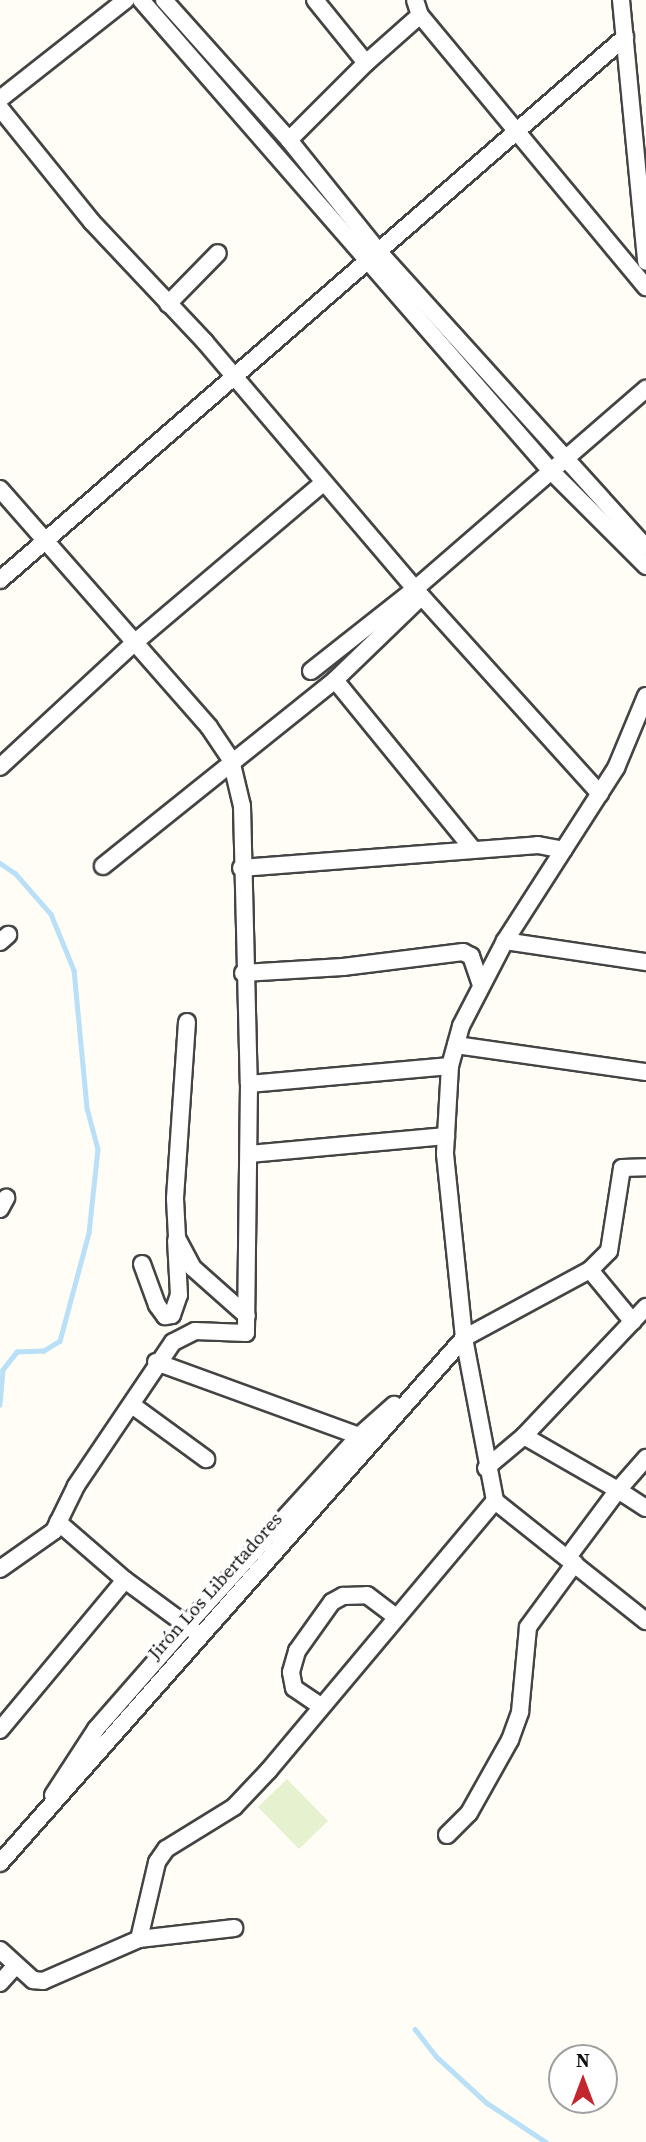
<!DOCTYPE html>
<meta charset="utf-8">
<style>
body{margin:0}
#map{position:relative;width:646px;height:2142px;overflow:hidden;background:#fffdf5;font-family:"Source Serif 4",serif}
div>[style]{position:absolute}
.pitch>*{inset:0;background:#e6f2cf}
.stream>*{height:4.5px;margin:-2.25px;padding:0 2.25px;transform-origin:2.25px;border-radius:2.25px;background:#b9e0f7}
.roads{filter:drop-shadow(2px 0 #444) drop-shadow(-2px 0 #444) drop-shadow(0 2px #444) drop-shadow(0 -2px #444)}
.minor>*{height:16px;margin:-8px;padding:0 8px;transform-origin:8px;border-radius:8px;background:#fff}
span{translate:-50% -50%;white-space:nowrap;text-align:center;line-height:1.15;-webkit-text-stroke:7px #fff;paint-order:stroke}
.street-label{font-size:19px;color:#111}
.north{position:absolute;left:548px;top:2044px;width:70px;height:70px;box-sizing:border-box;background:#fff;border:2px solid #a0a0a0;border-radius:50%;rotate:0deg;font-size:19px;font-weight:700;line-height:28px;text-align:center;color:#111}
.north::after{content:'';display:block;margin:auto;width:24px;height:32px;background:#c4262e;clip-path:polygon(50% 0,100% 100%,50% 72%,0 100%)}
</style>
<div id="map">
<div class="pitch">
<i style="clip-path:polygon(287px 1779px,328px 1821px,299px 1849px,258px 1807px)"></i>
</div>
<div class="stream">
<i style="left:0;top:863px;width:18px;rotate:34deg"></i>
<i style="left:15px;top:873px;width:55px;rotate:48.7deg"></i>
<i style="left:51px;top:914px;width:61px;rotate:67.7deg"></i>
<i style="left:74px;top:970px;width:139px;rotate:84.6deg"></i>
<i style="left:87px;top:1108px;width:42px;rotate:75deg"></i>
<i style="left:98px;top:1149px;width:84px;rotate:96.1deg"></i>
<i style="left:89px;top:1233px;width:112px;rotate:105deg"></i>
<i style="left:60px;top:1341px;width:19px;rotate:148deg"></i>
<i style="left:44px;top:1351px;width:27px;rotate:178deg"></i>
<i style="left:17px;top:1352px;width:23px;rotate:128deg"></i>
<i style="left:3px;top:1370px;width:35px;rotate:95deg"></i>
<i style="left:415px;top:2029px;width:37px;rotate:52deg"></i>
<i style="left:438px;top:2058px;width:67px;rotate:42.6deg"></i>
<i style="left:487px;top:2103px;width:71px;rotate:33.5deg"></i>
</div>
<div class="roads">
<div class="minor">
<i style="left:141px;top:0;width:623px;rotate:48.97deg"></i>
<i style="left:550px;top:470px;width:136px;rotate:45deg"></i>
<i style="left:164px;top:0;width:188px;rotate:48.2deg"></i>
<i style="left:289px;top:140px;width:145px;rotate:51.2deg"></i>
<i style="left:380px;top:253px;width:396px;rotate:47.9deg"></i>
<i style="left:415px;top:0;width:16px;rotate:72deg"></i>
<i style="left:420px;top:15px;width:354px;rotate:50.3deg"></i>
<i style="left:621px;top:0;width:263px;rotate:84.5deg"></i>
<i style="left:366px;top:63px;width:72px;rotate:-41.6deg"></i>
<i style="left:0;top:99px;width:160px;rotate:-38.2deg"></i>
<i style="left:0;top:108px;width:146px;rotate:51.1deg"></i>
<i style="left:92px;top:222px;width:165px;rotate:46.7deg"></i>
<i style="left:205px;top:342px;width:324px;rotate:49.6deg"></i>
<i style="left:415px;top:589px;width:276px;rotate:47.9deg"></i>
<i style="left:289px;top:140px;width:109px;rotate:-45deg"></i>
<i style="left:366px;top:63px;width:81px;rotate:-129deg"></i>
<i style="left:168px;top:304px;width:71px;rotate:-45.6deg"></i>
<i style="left:0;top:489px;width:317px;rotate:48.7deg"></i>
<i style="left:209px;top:727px;width:40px;rotate:56deg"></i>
<i style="left:231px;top:760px;width:47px;rotate:76.6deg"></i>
<i style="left:242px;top:806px;width:278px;rotate:88.6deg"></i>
<i style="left:249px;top:1084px;width:249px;rotate:90.7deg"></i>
<i style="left:246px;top:1333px;width:51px;rotate:-177.8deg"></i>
<i style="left:195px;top:1331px;width:25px;rotate:153deg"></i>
<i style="left:173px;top:1342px;width:174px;rotate:124deg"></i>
<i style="left:76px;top:1486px;width:50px;rotate:116.1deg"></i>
<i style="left:54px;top:1531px;width:66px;rotate:144.9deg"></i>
<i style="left:0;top:580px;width:828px;rotate:-40.98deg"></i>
<i style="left:311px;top:671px;width:132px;rotate:-38.3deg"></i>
<i style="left:415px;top:589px;width:306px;rotate:-40.9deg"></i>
<i style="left:335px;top:680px;width:218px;rotate:50.8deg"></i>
<i style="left:646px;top:696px;width:78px;rotate:112.6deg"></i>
<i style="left:616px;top:768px;width:206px;rotate:122.7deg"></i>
<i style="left:505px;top:941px;width:96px;rotate:117.4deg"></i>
<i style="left:461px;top:1026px;width:41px;rotate:105.4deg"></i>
<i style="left:450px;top:1066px;width:88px;rotate:93.3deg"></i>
<i style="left:445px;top:1154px;width:185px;rotate:84.1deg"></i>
<i style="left:464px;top:1338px;width:166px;rotate:79.2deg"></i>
<i style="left:495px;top:1501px;width:193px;rotate:38.5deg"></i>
<i style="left:0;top:767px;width:181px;rotate:-42.8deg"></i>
<i style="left:133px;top:644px;width:249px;rotate:-40.3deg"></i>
<i style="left:103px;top:866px;width:297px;rotate:-38.7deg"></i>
<i style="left:335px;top:680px;width:120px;rotate:-44deg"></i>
<i style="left:241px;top:868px;width:298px;rotate:-4.4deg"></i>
<i style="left:538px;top:845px;width:26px;rotate:11deg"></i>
<i style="left:505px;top:941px;width:143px;rotate:8.5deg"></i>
<i style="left:0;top:942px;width:11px;rotate:-41deg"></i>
<i style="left:243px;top:973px;width:100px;rotate:-3.4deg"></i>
<i style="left:343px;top:967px;width:121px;rotate:-7.1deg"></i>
<i style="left:463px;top:952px;width:9px;rotate:27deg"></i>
<i style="left:471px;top:956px;width:31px;rotate:71deg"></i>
<i style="left:187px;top:1022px;width:177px;rotate:93.9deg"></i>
<i style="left:175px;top:1199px;width:39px;rotate:87deg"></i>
<i style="left:177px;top:1238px;width:34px;rotate:62deg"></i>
<i style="left:193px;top:1268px;width:72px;rotate:41.6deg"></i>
<i style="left:456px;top:1045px;width:192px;rotate:8.1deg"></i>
<i style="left:249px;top:1084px;width:202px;rotate:-5.1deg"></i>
<i style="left:249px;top:1154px;width:198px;rotate:-5.2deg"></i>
<i style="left:0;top:1209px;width:13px;rotate:-61deg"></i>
<i style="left:142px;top:1264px;width:44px;rotate:69.9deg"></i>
<i style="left:157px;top:1305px;width:14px;rotate:54deg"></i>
<i style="left:165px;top:1316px;width:7px;rotate:-8deg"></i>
<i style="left:172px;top:1315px;width:21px;rotate:-71deg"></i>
<i style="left:179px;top:1295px;width:55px;rotate:-93.1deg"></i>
<i style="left:590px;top:1270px;width:27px;rotate:-45deg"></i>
<i style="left:609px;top:1251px;width:84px;rotate:-81.1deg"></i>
<i style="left:622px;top:1168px;width:24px;rotate:-2deg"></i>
<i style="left:156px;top:1362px;width:225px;rotate:20deg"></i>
<i style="left:132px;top:1405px;width:92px;rotate:36.1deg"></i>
<i style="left:524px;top:1436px;width:108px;rotate:29.9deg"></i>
<i style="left:618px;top:1490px;width:43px;rotate:-48.8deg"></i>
<i style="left:486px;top:1468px;width:50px;rotate:-40.1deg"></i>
<i style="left:524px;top:1436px;width:178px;rotate:-46.6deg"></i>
<i style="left:58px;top:1522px;width:89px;rotate:40.9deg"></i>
<i style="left:125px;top:1580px;width:84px;rotate:36.3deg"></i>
<i style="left:568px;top:1557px;width:84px;rotate:-53.3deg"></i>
<i style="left:618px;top:1490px;width:33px;rotate:33deg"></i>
<i style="left:319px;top:1705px;width:30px;rotate:-146deg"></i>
<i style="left:294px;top:1688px;width:16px;rotate:-101deg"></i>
<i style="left:291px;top:1672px;width:22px;rotate:-74deg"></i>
<i style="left:297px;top:1651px;width:60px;rotate:-54.5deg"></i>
<i style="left:332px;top:1602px;width:13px;rotate:-29deg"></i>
<i style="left:343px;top:1596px;width:24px;rotate:-2deg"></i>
<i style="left:367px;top:1595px;width:35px;rotate:37deg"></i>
<i style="left:0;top:1730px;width:195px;rotate:-50.2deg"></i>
<i style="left:53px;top:1795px;width:79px;rotate:-56.9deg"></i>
<i style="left:96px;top:1729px;width:138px;rotate:-48.8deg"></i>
<i style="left:187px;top:1625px;width:256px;rotate:-47.7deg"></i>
<i style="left:359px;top:1436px;width:47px;rotate:-41.5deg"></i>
<i style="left:447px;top:1835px;width:31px;rotate:-45deg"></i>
<i style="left:469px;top:1813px;width:84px;rotate:-60.7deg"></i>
<i style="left:510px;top:1740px;width:30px;rotate:-70deg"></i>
<i style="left:520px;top:1712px;width:85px;rotate:-84.6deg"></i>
<i style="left:528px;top:1627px;width:79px;rotate:-53.7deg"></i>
<i style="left:0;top:1863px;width:701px;rotate:-48.53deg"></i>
<i style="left:464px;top:1338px;width:143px;rotate:-28.4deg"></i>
<i style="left:590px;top:1270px;width:67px;rotate:50.4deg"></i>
<i style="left:139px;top:1939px;width:79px;rotate:-76.8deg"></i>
<i style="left:157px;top:1862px;width:16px;rotate:-55deg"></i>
<i style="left:166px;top:1849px;width:80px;rotate:-31.7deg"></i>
<i style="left:234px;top:1807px;width:51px;rotate:-46.6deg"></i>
<i style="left:269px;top:1770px;width:351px;rotate:-50deg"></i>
<i style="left:0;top:1950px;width:45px;rotate:42.3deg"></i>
<i style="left:33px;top:1980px;width:10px;rotate:6deg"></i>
<i style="left:43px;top:1981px;width:105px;rotate:-23.6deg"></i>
<i style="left:139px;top:1939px;width:96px;rotate:-6.6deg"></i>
<i style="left:0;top:1983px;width:24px;rotate:-48deg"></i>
</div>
</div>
<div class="street-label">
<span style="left:215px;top:1586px;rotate:-48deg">Jirón Los Libertadores</span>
</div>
<div class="north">N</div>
</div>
